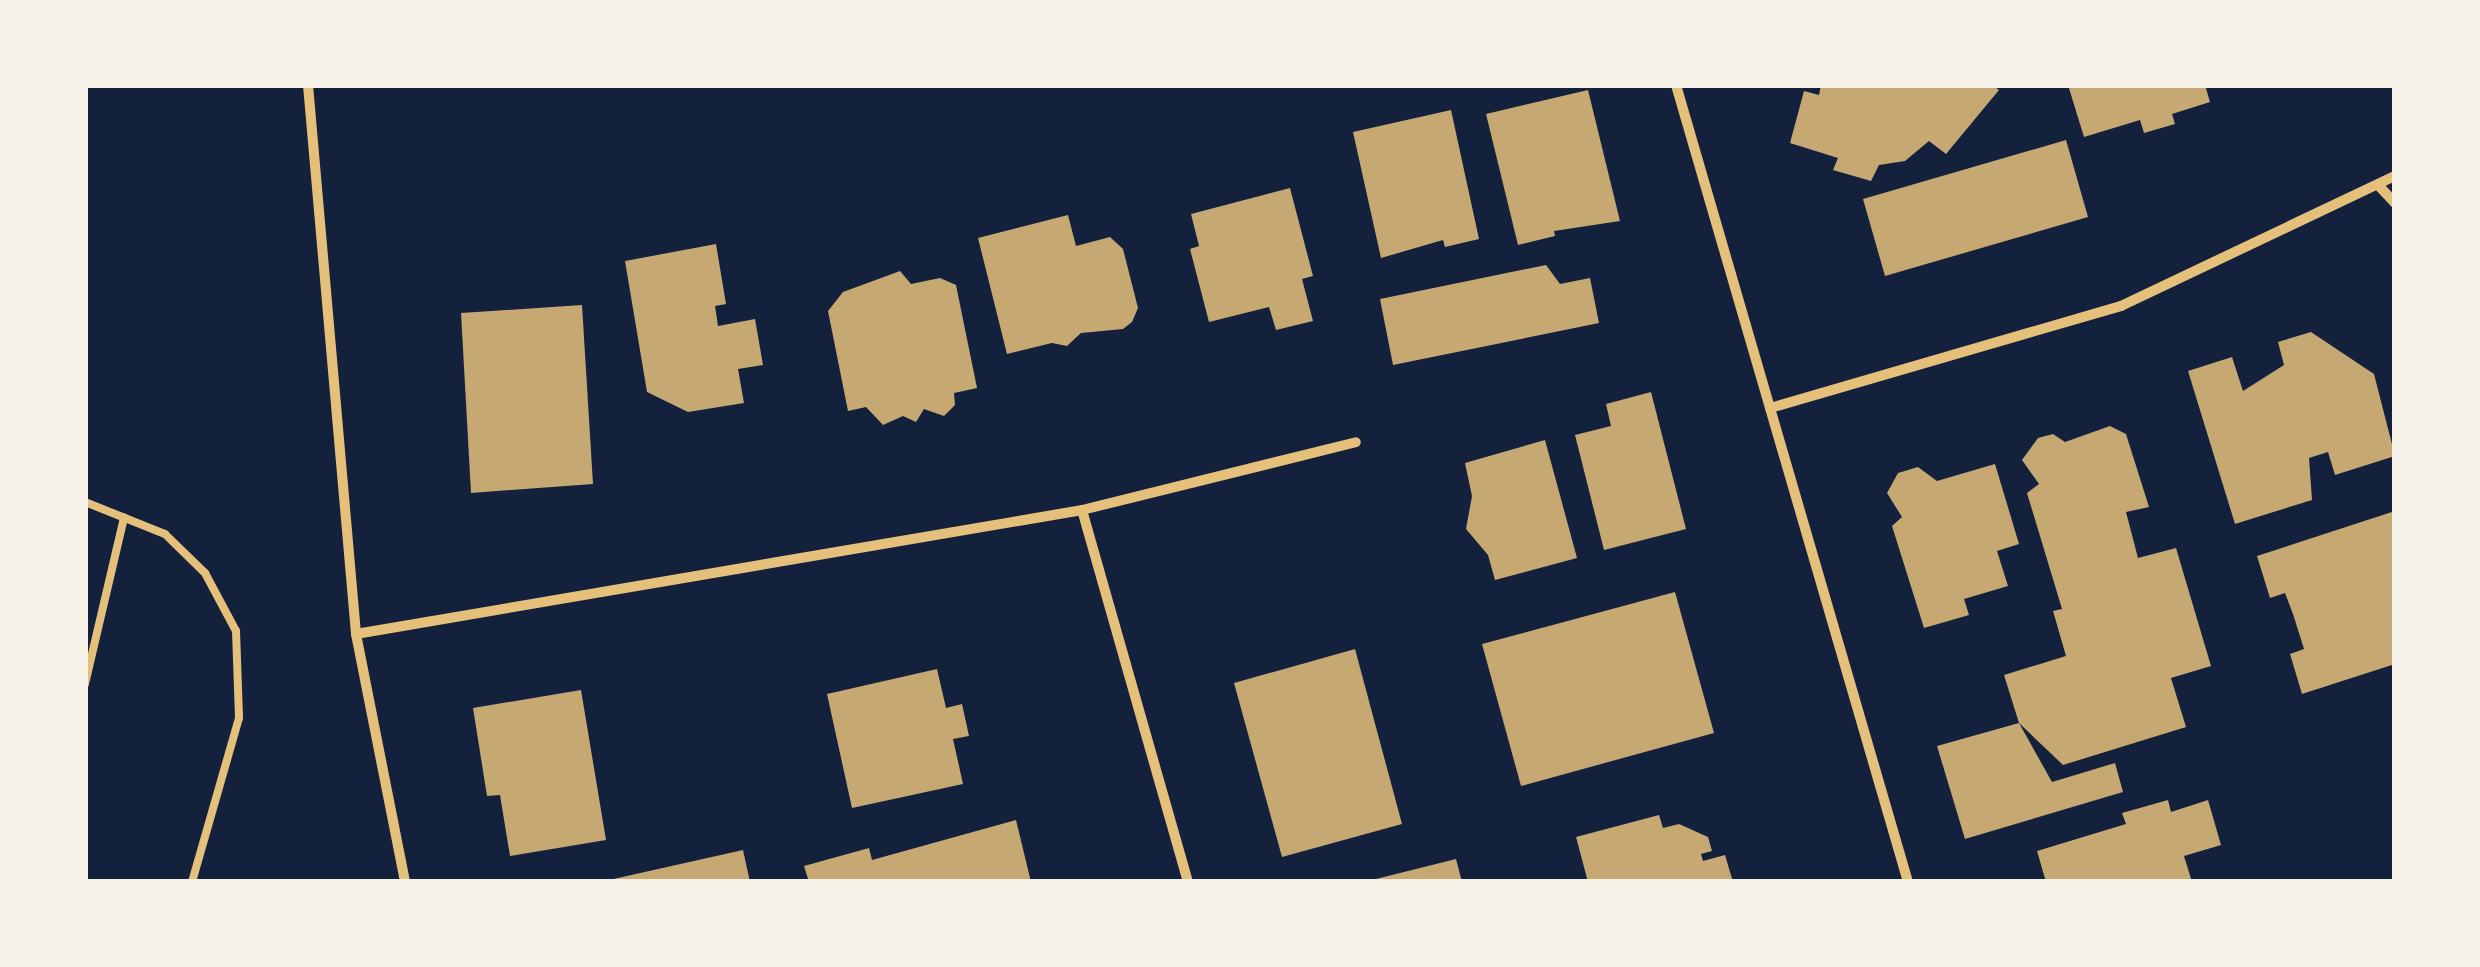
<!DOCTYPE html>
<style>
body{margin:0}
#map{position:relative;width:2480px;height:967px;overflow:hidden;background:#14213d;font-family:Mulish,sans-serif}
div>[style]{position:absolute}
.building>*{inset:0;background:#c6a872}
.service>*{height:8px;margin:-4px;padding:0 4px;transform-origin:4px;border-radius:4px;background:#e5c07b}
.minor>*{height:10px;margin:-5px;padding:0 5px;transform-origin:5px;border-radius:5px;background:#e5c07b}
span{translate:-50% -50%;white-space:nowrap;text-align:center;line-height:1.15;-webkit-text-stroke:8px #f6f1e7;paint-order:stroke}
.frame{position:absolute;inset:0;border:88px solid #f6f1e7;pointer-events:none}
</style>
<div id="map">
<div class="building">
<i style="clip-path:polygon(1821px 85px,1992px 85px,1999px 90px,1946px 154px,1929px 141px,1905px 161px,1879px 165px,1871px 181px,1833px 170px,1838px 158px,1790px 143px,1804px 91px,1819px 95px)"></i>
<i style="clip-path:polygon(2068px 85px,2205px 85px,2210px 102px,2172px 114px,2175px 124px,2144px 133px,2140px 120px,2084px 137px)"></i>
<i style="clip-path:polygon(1588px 90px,1620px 221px,1554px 231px,1555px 236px,1518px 245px,1486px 114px)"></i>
<i style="clip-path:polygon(1451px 110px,1479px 239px,1445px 247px,1443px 240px,1381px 258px,1353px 132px)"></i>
<i style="clip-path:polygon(2066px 140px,2088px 217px,1885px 276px,1863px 199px)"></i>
<i style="clip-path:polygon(1290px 188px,1313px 276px,1302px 279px,1313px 321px,1276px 330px,1269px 307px,1209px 322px,1190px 249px,1199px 246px,1191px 214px)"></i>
<i style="clip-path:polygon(1068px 215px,1076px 246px,1110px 237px,1123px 249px,1138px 308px,1132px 322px,1123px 329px,1081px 333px,1067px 346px,1052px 343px,1007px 354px,978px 238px)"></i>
<i style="clip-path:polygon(716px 244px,726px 304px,715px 306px,718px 326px,755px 319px,763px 365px,738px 369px,744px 403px,688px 412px,647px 392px,625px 261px)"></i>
<i style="clip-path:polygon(1546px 265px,1560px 284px,1590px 278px,1599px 323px,1393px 365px,1380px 299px)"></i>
<i style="clip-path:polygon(900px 271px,911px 284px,940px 278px,956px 285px,977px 388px,954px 393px,955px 405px,944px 416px,924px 409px,916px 422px,903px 416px,883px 425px,866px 407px,848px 411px,828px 311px,843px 292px)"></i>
<i style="clip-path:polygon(582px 305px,593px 484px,471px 493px,461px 313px)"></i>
<i style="clip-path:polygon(2311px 332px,2374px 374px,2395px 456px,2335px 475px,2328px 452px,2309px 458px,2312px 500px,2235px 524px,2188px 371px,2232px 357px,2243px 391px,2284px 365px,2278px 342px)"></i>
<i style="clip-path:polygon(1651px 392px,1686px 529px,1604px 550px,1575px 435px,1611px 426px,1606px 404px)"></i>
<i style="clip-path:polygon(2110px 426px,2126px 434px,2149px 507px,2126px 512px,2138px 558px,2176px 548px,2211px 666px,2171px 678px,2186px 727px,2063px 765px,2019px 723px,2004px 675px,2066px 656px,2053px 611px,2062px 609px,2027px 493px,2039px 484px,2022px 460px,2038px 438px,2053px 434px,2065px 442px)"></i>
<i style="clip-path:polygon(1545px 440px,1577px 558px,1495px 580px,1488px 555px,1466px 529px,1472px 496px,1465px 463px)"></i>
<i style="clip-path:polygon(1995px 464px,2019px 544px,1997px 551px,2008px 586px,1964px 599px,1969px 615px,1924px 628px,1892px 526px,1902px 517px,1887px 493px,1898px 473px,1918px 467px,1937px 481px)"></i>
<i style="clip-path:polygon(2395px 511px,2395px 664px,2302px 694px,2290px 654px,2304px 649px,2293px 614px,2285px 593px,2270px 598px,2257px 556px)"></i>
<i style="clip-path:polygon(1675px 592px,1714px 733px,1521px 786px,1482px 644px)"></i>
<i style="clip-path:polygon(1355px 649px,1402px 824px,1282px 857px,1234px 683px)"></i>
<i style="clip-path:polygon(937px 669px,946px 708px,962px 704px,969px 736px,953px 739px,963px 784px,852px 808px,827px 694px)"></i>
<i style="clip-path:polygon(581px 690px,606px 840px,510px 856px,500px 795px,487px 796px,473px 708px)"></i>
<i style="clip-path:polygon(2019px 723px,2052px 782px,2115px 763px,2123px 792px,1965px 839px,1937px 746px)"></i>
<i style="clip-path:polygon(2168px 800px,2171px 812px,2208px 800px,2221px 845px,2184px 856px,2192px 882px,2046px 882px,2037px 851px,2126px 824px,2122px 813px)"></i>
<i style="clip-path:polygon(1659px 815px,1663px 828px,1679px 824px,1708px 837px,1712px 851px,1701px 854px,1703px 861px,1725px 855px,1733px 882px,1588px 882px,1576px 837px)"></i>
<i style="clip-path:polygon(1016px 820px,1031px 882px,809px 882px,804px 866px,869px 848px,872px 860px)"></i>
<i style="clip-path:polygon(743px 850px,750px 882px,609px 882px,609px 880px)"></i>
<i style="clip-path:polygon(1456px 859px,1462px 882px,1368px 882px,1368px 881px)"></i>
</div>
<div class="service">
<i style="left:85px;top:502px;width:86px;rotate:21.8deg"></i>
<i style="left:165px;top:534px;width:56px;rotate:44.3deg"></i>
<i style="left:205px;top:573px;width:66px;rotate:61.9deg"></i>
<i style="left:236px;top:631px;width:87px;rotate:88deg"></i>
<i style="left:239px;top:718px;width:171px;rotate:106deg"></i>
<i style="left:85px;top:684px;width:171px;rotate:-76.8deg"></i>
</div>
<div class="minor">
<i style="left:308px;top:85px;width:551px;rotate:85deg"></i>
<i style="left:356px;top:634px;width:253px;rotate:78.8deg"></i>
<i style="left:1676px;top:85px;width:830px;rotate:73.77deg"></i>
<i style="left:2380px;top:187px;width:22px;rotate:47deg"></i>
<i style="left:1770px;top:408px;width:366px;rotate:-16.2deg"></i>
<i style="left:2121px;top:306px;width:303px;rotate:-25.4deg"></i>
<i style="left:1082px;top:510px;width:387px;rotate:74.1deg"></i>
<i style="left:356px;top:634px;width:737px;rotate:-9.69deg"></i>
<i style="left:1082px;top:510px;width:282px;rotate:-13.9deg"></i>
</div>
<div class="frame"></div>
</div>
